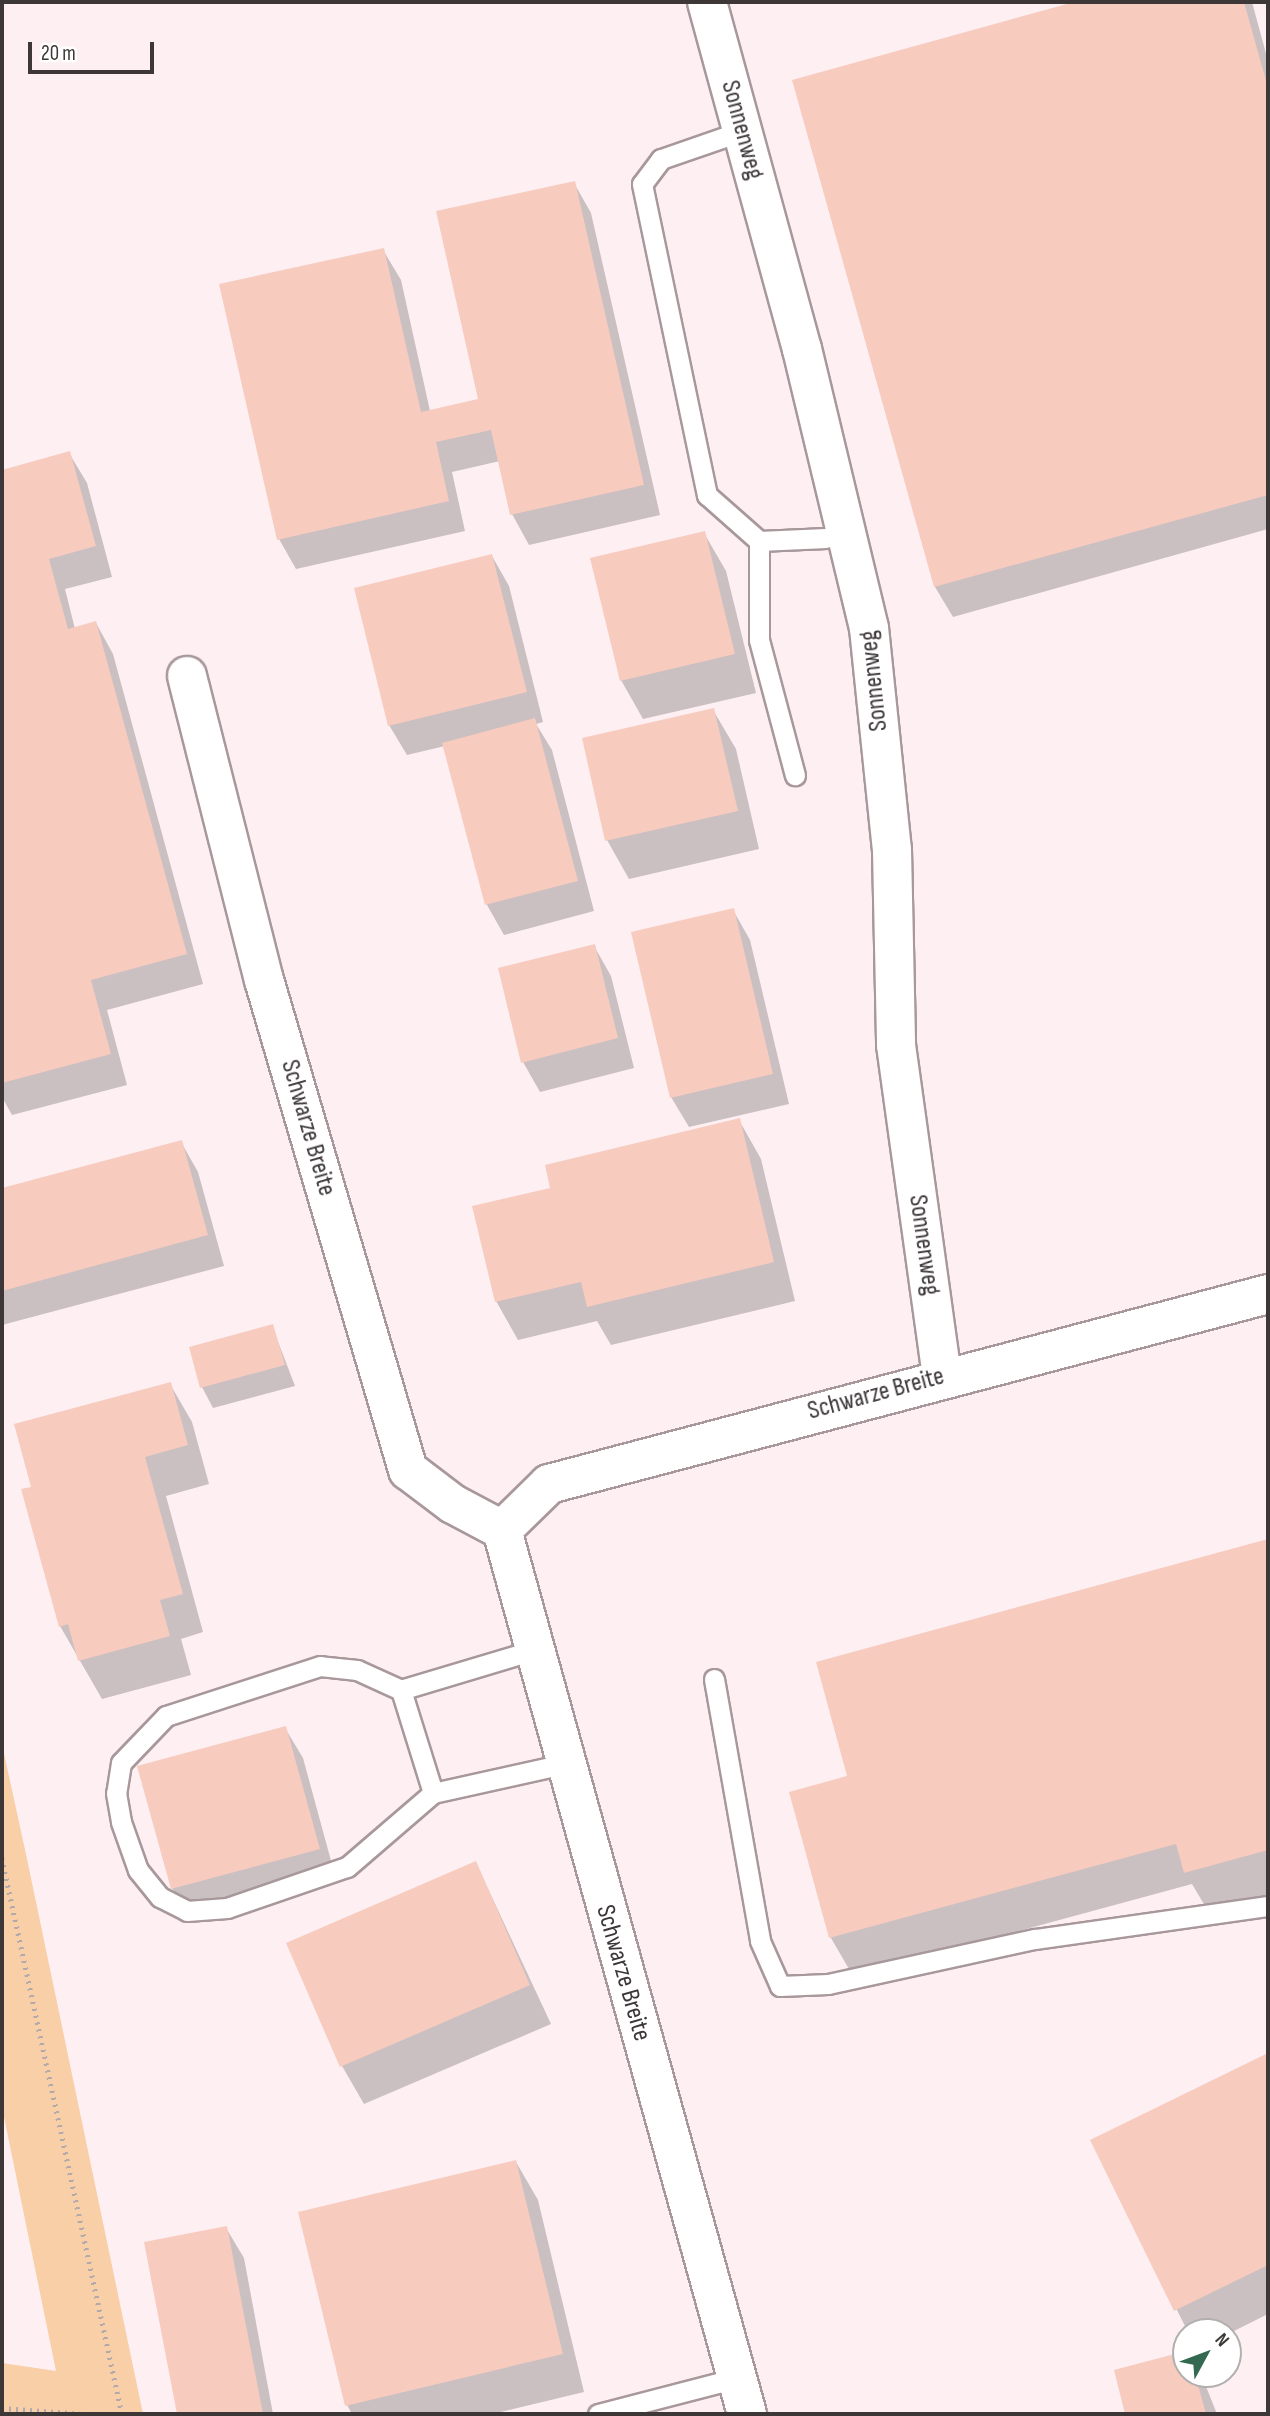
<!DOCTYPE html>
<style>
body{margin:0}
#map{position:relative;width:1270px;height:2416px;overflow:hidden;background:#fdeff2;font-family:"Sofia Sans Condensed",sans-serif}
div>[style]{position:absolute}
.green>*{inset:0;background:#f8cfa7}
.shadow>*{inset:0;background:#0003}
.building>*{inset:0;background:#f8cbbf}
.path>*{height:4.5px;margin-top:-2.25px;transform-origin:0;background:repeating-linear-gradient(90deg,#b3a8aa 0 2px,transparent 0 7px)}
.roads{filter:drop-shadow(2px 0 #a8989b) drop-shadow(-2px 0 #a8989b) drop-shadow(0 2px #a8989b) drop-shadow(0 -2px #a8989b)}
.service>*{height:19px;margin:-9.5px;padding:0 9.5px;transform-origin:9.5px;border-radius:9.5px;background:#fff}
.minor>*{height:38px;margin:-19px;padding:0 19px;transform-origin:19px;border-radius:19px;background:#fff}
span{translate:-50% -50%;white-space:nowrap;text-align:center;line-height:1.15;-webkit-text-stroke:7px #fff;paint-order:stroke}
.street-label{font-size:26px;color:#3d3738}
.frame{position:absolute;inset:0;border:4px solid #3d3738;pointer-events:none}
.north{position:absolute;left:1172px;top:2318px;width:70px;height:70px;box-sizing:border-box;background:#fff;border:2px solid #b1afaf;border-radius:50%;rotate:49deg;font-size:19px;font-weight:700;line-height:28px;text-align:center;color:#3d3738}
.north::after{content:'';display:block;margin:auto;width:24px;height:32px;background:#326950;clip-path:polygon(50% 0,100% 100%,50% 72%,0 100%)}
.scale{position:absolute;left:28px;top:42px;width:126px;height:32px;box-sizing:border-box;border:4px solid #3d3738;border-top:0;padding-left:9px;font-size:21px;line-height:24px;white-space:nowrap;color:#3d3738;-webkit-text-stroke:5px #fff;paint-order:stroke}
</style>
<div id="map">
<div class="green">
<i style="clip-path:polygon(2px 1744px,27px 1859px,143px 2414px,2px 2414px,2px 2363px,56px 2371px,2px 2107px)"></i>
</div>
<div class="shadow">
<i style="clip-path:polygon(1081px 2px,1252px 2px,1268px 61px,1268px 529px,953px 617px,935px 587px,794px 81px)"></i>
<i style="clip-path:polygon(574px 183px,591px 213px,660px 515px,529px 545px,512px 514px,500px 461px,452px 472px,465px 531px,296px 569px,279px 539px,383px 250px,401px 280px,430px 411px,480px 400px)"></i>
<i style="clip-path:polygon(69px 453px,87px 483px,112px 577px,65px 589px,75px 629px,96px 623px,113px 654px,203px 984px,107px 1010px,127px 1085px,12px 1115px,2px 1097px,2px 471px)"></i>
<i style="clip-path:polygon(704px 533px,726px 571px,756px 693px,643px 719px,621px 680px)"></i>
<i style="clip-path:polygon(492px 556px,509px 586px,543px 722px,536px 724px,552px 750px,594px 911px,504px 935px,487px 905px,445px 746px,407px 755px,389px 725px)"></i>
<i style="clip-path:polygon(713px 710px,736px 749px,759px 849px,629px 879px,607px 840px)"></i>
<i style="clip-path:polygon(733px 910px,750px 940px,789px 1104px,689px 1127px,671px 1097px)"></i>
<i style="clip-path:polygon(594px 946px,611px 976px,634px 1068px,540px 1092px,523px 1062px)"></i>
<i style="clip-path:polygon(739px 1120px,761px 1159px,795px 1301px,611px 1345px,597px 1321px,518px 1340px,496px 1301px,552px 1189px)"></i>
<i style="clip-path:polygon(181px 1142px,198px 1172px,224px 1266px,2px 1325px,2px 1190px)"></i>
<i style="clip-path:polygon(272px 1326px,295px 1386px,213px 1408px,202px 1387px)"></i>
<i style="clip-path:polygon(170px 1384px,192px 1422px,209px 1484px,166px 1496px,203px 1632px,181px 1639px,191px 1675px,102px 1699px,60px 1626px,33px 1488px)"></i>
<i style="clip-path:polygon(1268px 1541px,1268px 1895px,1208px 1911px,1192px 1884px,853px 1976px,831px 1938px,791px 1793px,849px 1777px,818px 1663px)"></i>
<i style="clip-path:polygon(285px 1728px,303px 1758px,336px 1879px,190px 1918px,172px 1888px)"></i>
<i style="clip-path:polygon(476px 1863px,551px 2024px,364px 2104px,342px 2066px)"></i>
<i style="clip-path:polygon(1268px 2055px,1268px 2314px,1228px 2334px,1188px 2332px,1092px 2141px)"></i>
<i style="clip-path:polygon(516px 2162px,538px 2200px,584px 2392px,492px 2414px,352px 2414px,347px 2405px)"></i>
<i style="clip-path:polygon(226px 2228px,244px 2258px,273px 2414px,179px 2414px,146px 2243px)"></i>
<i style="clip-path:polygon(1186px 2353px,1186px 2374px,1201px 2374px,1217px 2414px,1127px 2414px,1116px 2371px)"></i>
</div>
<div class="building">
<i style="clip-path:polygon(1074px 2px,1244px 2px,1268px 88px,1268px 495px,934px 587px,792px 80px)"></i>
<i style="clip-path:polygon(575px 181px,644px 485px,510px 515px,491px 430px,436px 442px,449px 501px,277px 540px,219px 284px,384px 248px,421px 412px,478px 399px,436px 211px)"></i>
<i style="clip-path:polygon(70px 451px,96px 546px,49px 559px,68px 629px,96px 621px,187px 954px,91px 980px,111px 1054px,2px 1083px,2px 470px)"></i>
<i style="clip-path:polygon(705px 531px,735px 654px,620px 681px,590px 558px)"></i>
<i style="clip-path:polygon(492px 554px,527px 692px,388px 726px,354px 588px)"></i>
<i style="clip-path:polygon(714px 708px,738px 811px,605px 841px,582px 738px)"></i>
<i style="clip-path:polygon(535px 718px,578px 881px,485px 905px,442px 743px)"></i>
<i style="clip-path:polygon(734px 908px,773px 1074px,670px 1098px,631px 932px)"></i>
<i style="clip-path:polygon(595px 944px,618px 1038px,521px 1063px,498px 968px)"></i>
<i style="clip-path:polygon(740px 1118px,774px 1262px,587px 1307px,581px 1282px,495px 1302px,472px 1206px,550px 1188px,545px 1165px)"></i>
<i style="clip-path:polygon(182px 1140px,208px 1235px,2px 1291px,2px 1188px)"></i>
<i style="clip-path:polygon(273px 1324px,285px 1365px,200px 1388px,189px 1347px)"></i>
<i style="clip-path:polygon(171px 1382px,188px 1445px,145px 1457px,183px 1594px,160px 1600px,170px 1636px,78px 1661px,68px 1624px,59px 1627px,21px 1489px,31px 1487px,14px 1424px)"></i>
<i style="clip-path:polygon(1268px 1539px,1268px 1850px,1184px 1873px,1176px 1844px,829px 1938px,789px 1792px,847px 1776px,816px 1662px)"></i>
<i style="clip-path:polygon(286px 1726px,320px 1849px,171px 1889px,137px 1766px)"></i>
<i style="clip-path:polygon(476px 1861px,530px 1985px,340px 2067px,286px 1943px)"></i>
<i style="clip-path:polygon(1268px 2053px,1268px 2265px,1174px 2311px,1090px 2140px)"></i>
<i style="clip-path:polygon(516px 2160px,563px 2354px,345px 2406px,298px 2212px)"></i>
<i style="clip-path:polygon(227px 2226px,263px 2414px,177px 2414px,144px 2242px)"></i>
<i style="clip-path:polygon(1186px 2351px,1186px 2374px,1195px 2374px,1206px 2414px,1125px 2414px,1114px 2370px)"></i>
</div>
<div class="path">
<i style="left:2px;top:1858px;width:569px;rotate:77.82deg"></i>
<i style="left:2px;top:2408px;width:81px;rotate:4.2deg"></i>
</div>
<div class="roads">
<div class="service">
<i style="left:742px;top:131px;width:86px;rotate:160.9deg"></i>
<i style="left:661px;top:159px;width:31px;rotate:127deg"></i>
<i style="left:642px;top:184px;width:318px;rotate:78.2deg"></i>
<i style="left:707px;top:495px;width:69px;rotate:41.5deg"></i>
<i style="left:759px;top:541px;width:67px;rotate:-2.6deg"></i>
<i style="left:759px;top:541px;width:99px;rotate:90deg"></i>
<i style="left:759px;top:640px;width:140px;rotate:75.1deg"></i>
<i style="left:534px;top:1650px;width:139px;rotate:163.3deg"></i>
<i style="left:401px;top:1690px;width:108px;rotate:72.7deg"></i>
<i style="left:433px;top:1793px;width:134px;rotate:-12.5deg"></i>
<i style="left:714px;top:1679px;width:266px;rotate:80deg"></i>
<i style="left:760px;top:1941px;width:49px;rotate:66deg"></i>
<i style="left:780px;top:1986px;width:48px;rotate:-2.4deg"></i>
<i style="left:828px;top:1984px;width:212px;rotate:-12.3deg"></i>
<i style="left:1035px;top:1939px;width:235px;rotate:-8.1deg"></i>
<i style="left:401px;top:1690px;width:48px;rotate:-155.6deg"></i>
<i style="left:357px;top:1670px;width:37px;rotate:-174deg"></i>
<i style="left:320px;top:1666px;width:162px;rotate:162deg"></i>
<i style="left:166px;top:1716px;width:65px;rotate:133.8deg"></i>
<i style="left:121px;top:1763px;width:30px;rotate:99deg"></i>
<i style="left:116px;top:1793px;width:29px;rotate:80deg"></i>
<i style="left:121px;top:1822px;width:51px;rotate:70.5deg"></i>
<i style="left:138px;top:1870px;width:35px;rotate:51deg"></i>
<i style="left:160px;top:1897px;width:30px;rotate:27deg"></i>
<i style="left:187px;top:1911px;width:40px;rotate:-4.3deg"></i>
<i style="left:227px;top:1908px;width:127px;rotate:-18.9deg"></i>
<i style="left:347px;top:1867px;width:113px;rotate:-40.7deg"></i>
<i style="left:598px;top:2414px;width:144px;rotate:-14.5deg"></i>
</div>
<div class="minor">
<i style="left:707px;top:2px;width:360px;rotate:74.7deg"></i>
<i style="left:802px;top:349px;width:287px;rotate:76.5deg"></i>
<i style="left:869px;top:628px;width:223px;rotate:84.1deg"></i>
<i style="left:892px;top:850px;width:195px;rotate:88.8deg"></i>
<i style="left:896px;top:1045px;width:334px;rotate:82.1deg"></i>
<i style="left:187px;top:676px;width:314px;rotate:75.8deg"></i>
<i style="left:264px;top:980px;width:511px;rotate:73.62deg"></i>
<i style="left:408px;top:1470px;width:56px;rotate:37.1deg"></i>
<i style="left:453px;top:1504px;width:55px;rotate:28deg"></i>
<i style="left:502px;top:1530px;width:66px;rotate:-44.4deg"></i>
<i style="left:549px;top:1484px;width:744px;rotate:-14.8deg"></i>
<i style="left:502px;top:1530px;width:917px;rotate:74.51deg"></i>
</div>
</div>
<div class="street-label">
<span style="left:742px;top:130px;rotate:75deg">Sonnenweg</span>
<span style="left:874px;top:681px;rotate:-96deg">Sonnenweg</span>
<span style="left:308px;top:1128px;rotate:74deg">Schwarze Breite</span>
<span style="left:924px;top:1245px;rotate:82deg">Sonnenweg</span>
<span style="left:876px;top:1394px;rotate:-15deg">Schwarze Breite</span>
<span style="left:623px;top:1973px;rotate:74deg">Schwarze Breite</span>
</div>
<div class="frame"></div>
<div class="north">N</div>
<div class="scale">20 m</div>
</div>
